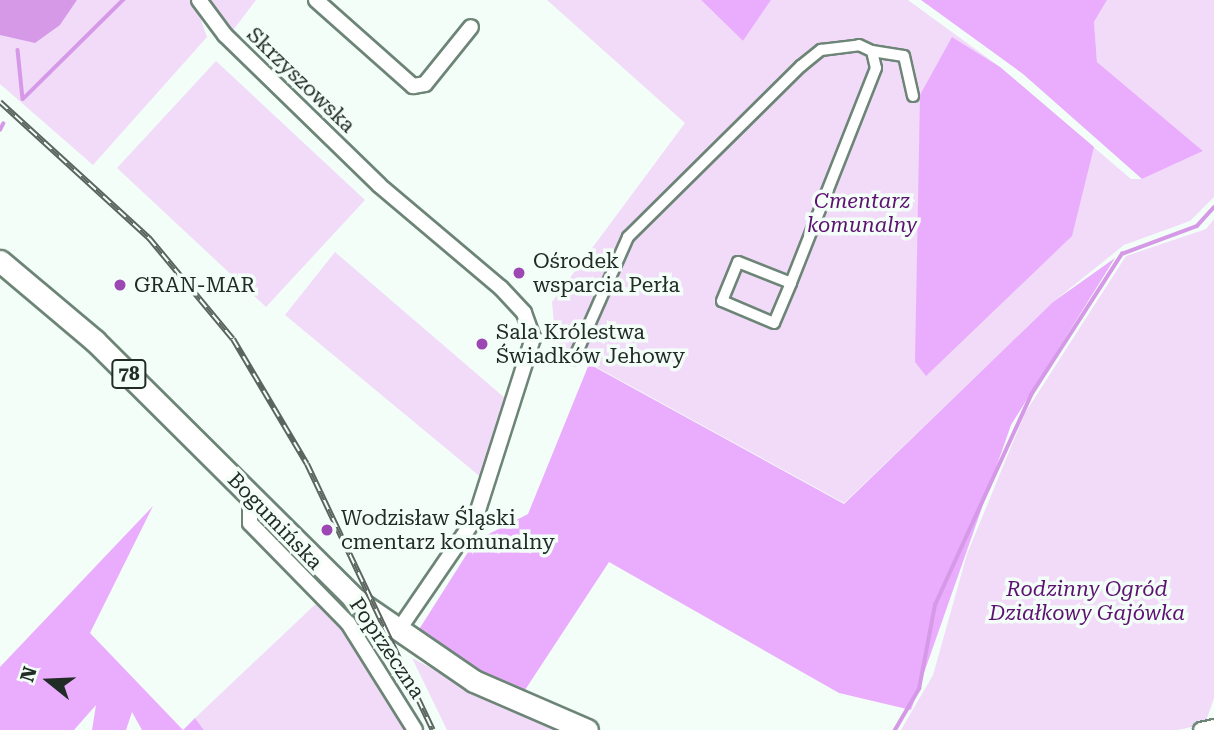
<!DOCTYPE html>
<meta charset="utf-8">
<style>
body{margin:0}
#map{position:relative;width:1214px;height:730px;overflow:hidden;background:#f4fef8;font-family:"Roboto Serif",serif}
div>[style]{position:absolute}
.green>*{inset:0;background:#f1dbf8}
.forest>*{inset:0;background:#eaadfd}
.water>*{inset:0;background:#d699e8}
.stream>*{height:3.5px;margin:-1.75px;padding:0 1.75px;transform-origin:1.75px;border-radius:1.75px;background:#d699e8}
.roads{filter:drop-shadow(2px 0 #6d8577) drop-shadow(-2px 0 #6d8577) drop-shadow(0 2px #6d8577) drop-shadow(0 -2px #6d8577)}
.pedestrian>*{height:10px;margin:-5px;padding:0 5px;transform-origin:5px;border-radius:5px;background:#fff}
.minor>*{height:14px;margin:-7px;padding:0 7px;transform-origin:7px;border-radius:7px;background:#fff}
.primary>*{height:21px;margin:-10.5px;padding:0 10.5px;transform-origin:10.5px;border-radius:10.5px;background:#fff}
.rail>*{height:6px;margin-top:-3px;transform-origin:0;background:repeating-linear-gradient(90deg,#f4fef8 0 10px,#5b655f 0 20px);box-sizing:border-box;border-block:2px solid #5b655f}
.dots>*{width:19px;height:19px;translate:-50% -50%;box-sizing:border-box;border:4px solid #f4fef8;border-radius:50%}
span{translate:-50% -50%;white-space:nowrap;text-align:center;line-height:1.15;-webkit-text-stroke:7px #f4fef8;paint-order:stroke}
.shield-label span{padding:2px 5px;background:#f4fef8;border:2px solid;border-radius:5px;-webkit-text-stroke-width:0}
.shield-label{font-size:19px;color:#222c26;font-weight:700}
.street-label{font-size:21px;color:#222c26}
.park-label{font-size:21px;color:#5d1271;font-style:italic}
.poi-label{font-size:21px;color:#222c26}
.left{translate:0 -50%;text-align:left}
.north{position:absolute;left:14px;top:646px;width:70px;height:70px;-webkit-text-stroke:5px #f4fef8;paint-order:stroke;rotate:288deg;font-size:19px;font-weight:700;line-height:28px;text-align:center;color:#222c26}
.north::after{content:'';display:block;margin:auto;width:24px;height:32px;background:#222c26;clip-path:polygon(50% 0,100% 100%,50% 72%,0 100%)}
</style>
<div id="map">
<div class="green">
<i style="clip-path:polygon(77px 0,194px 0,207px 37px,93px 165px,0 84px,0 35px,60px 25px)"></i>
<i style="clip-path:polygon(204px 0,256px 0,231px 33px)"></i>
<i style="clip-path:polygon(547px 0,701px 0,743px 41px,771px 0,908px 0,1000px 67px,1131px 179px,1142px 179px,1203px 151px,1097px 62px,1094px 22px,1107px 0,1214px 0,1214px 197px,1190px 221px,1124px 245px,1053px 302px,844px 503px,556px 345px,552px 302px,685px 123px)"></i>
<i style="clip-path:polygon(216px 61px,365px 200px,266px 307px,117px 168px)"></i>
<i style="clip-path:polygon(1214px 219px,1214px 698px,1205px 724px,1178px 730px,901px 730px,933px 675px,967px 554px,1025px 413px,1126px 256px,1206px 229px)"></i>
<i style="clip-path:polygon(335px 252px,506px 399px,483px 479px,285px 315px)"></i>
<i style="clip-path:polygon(322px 598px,410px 730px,204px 730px,195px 718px)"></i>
<i style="clip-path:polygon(412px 658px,506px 707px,566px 730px,447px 730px)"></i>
</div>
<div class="forest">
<i style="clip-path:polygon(701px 0,771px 0,743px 41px)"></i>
<i style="clip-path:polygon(921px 0,1107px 0,1094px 22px,1097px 62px,1203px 151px,1142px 179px,1023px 74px)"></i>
<i style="clip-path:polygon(952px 37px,1000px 67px,1094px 147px,1072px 236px,926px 376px,915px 362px,920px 95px)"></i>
<i style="clip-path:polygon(1115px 258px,1011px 425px,911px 710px,839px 693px,609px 562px,525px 690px,462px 665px,418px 631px,475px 541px,528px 514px,589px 364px,844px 504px,1053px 302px)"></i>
<i style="clip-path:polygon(153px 506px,90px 633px,183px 730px,195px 718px,204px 730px,142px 730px,132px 712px,126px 730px,92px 730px,96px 705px,74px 730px,0 730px,0 667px)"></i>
</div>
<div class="water">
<i style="clip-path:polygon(0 0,77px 0,60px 25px,35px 43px,0 35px)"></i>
</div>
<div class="stream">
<i style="left:18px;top:50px;width:49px;rotate:84.2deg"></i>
<i style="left:23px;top:99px;width:141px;rotate:-44.7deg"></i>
<i style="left:0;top:130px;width:7px;rotate:-63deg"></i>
<i style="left:895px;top:730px;width:48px;rotate:-59.7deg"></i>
<i style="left:919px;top:689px;width:86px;rotate:-79.2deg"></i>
<i style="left:935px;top:605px;width:231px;rotate:-65.4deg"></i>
<i style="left:1031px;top:395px;width:168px;rotate:-57.2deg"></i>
<i style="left:1122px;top:254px;width:80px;rotate:-20.5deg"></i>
<i style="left:1197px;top:226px;width:25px;rotate:-48deg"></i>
</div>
<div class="roads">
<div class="pedestrian">
<i style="left:872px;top:51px;width:32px;rotate:9deg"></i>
<i style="left:904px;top:56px;width:41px;rotate:77.3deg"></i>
<i style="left:574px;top:359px;width:133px;rotate:-66.1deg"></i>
<i style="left:628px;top:237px;width:243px;rotate:-44.7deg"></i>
<i style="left:801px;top:66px;width:26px;rotate:-39deg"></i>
<i style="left:821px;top:50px;width:38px;rotate:-7deg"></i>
<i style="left:859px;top:45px;width:14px;rotate:25deg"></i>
<i style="left:872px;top:51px;width:17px;rotate:77deg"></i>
<i style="left:876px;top:68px;width:231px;rotate:111.6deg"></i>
<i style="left:791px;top:283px;width:43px;rotate:113deg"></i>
<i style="left:774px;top:323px;width:56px;rotate:-157.1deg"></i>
<i style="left:722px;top:301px;width:42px;rotate:-67.7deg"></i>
<i style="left:738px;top:262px;width:57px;rotate:21.6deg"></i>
</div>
<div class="minor">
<i style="left:199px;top:0;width:44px;rotate:53.4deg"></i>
<i style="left:225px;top:35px;width:215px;rotate:44.2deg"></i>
<i style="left:379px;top:185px;width:160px;rotate:40.2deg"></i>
<i style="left:501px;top:288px;width:34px;rotate:47deg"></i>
<i style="left:524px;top:313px;width:27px;rotate:70deg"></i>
<i style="left:533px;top:338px;width:188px;rotate:107.7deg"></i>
<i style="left:476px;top:517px;width:138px;rotate:124.4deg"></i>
<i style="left:316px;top:0;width:130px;rotate:41.6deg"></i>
<i style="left:413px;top:86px;width:12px;rotate:-9deg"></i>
<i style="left:425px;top:84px;width:73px;rotate:-51.1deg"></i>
<i style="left:250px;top:496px;width:27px;rotate:90deg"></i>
<i style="left:250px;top:523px;width:140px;rotate:45.6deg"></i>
<i style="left:348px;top:623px;width:126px;rotate:57.9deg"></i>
<i style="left:1201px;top:730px;width:13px;rotate:-13deg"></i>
</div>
<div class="primary">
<i style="left:0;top:261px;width:124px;rotate:40.1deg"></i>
<i style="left:95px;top:341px;width:368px;rotate:44.8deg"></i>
<i style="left:356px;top:600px;width:143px;rotate:34.5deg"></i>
<i style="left:474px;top:681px;width:123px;rotate:23.4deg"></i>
</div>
</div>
<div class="rail">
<i style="left:0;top:102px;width:202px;rotate:42.4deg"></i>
<i style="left:149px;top:238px;width:131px;rotate:50.3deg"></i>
<i style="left:233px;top:339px;width:145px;rotate:59.4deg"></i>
<i style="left:307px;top:464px;width:294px;rotate:64.7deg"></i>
</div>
<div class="dots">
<i style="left:519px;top:273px;background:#9c47b4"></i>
<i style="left:120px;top:285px;background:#9c47b4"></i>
<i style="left:482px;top:344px;background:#9c47b4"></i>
<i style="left:327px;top:530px;background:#9c47b4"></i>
</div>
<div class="shield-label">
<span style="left:129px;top:374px">78</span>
</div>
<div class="street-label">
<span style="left:301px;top:80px;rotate:44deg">Skrzyszowska</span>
<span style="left:275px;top:521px;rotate:46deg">Bogumińska</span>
<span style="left:387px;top:648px;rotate:56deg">Poprzeczna</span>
</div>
<div class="park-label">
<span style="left:862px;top:213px">Cmentarz<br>komunalny</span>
<span style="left:1087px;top:601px">Rodzinny Ogród<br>Działkowy Gajówka</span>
</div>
<div class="poi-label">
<span class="left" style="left:533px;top:273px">Ośrodek<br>wsparcia Perła</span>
<span class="left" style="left:134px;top:285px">GRAN-MAR</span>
<span class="left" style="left:496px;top:344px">Sala Królestwa<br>Świadków Jehowy</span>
<span class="left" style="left:341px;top:530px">Wodzisław Śląski<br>cmentarz komunalny</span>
</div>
<div class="north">N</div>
</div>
